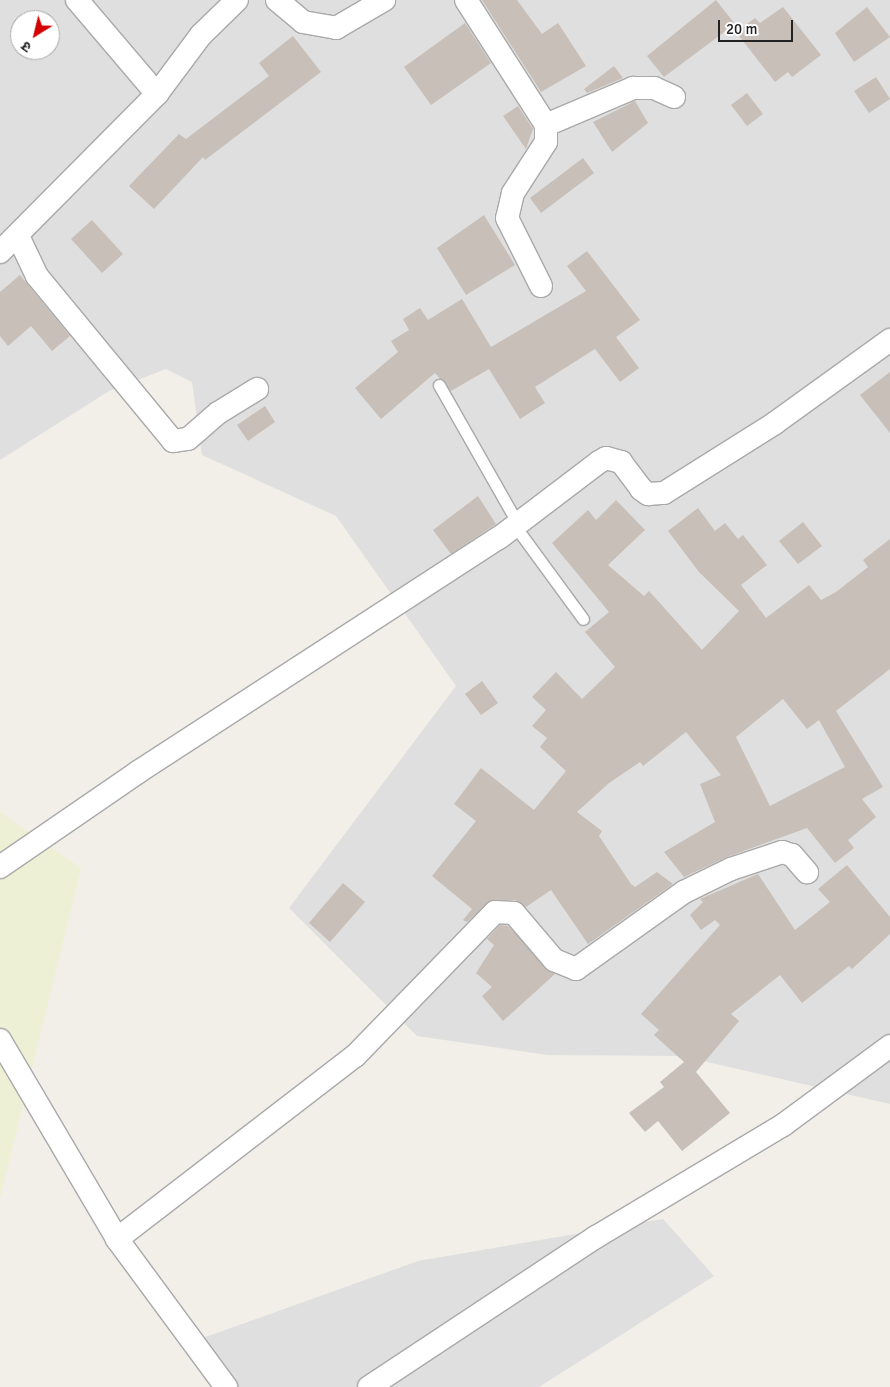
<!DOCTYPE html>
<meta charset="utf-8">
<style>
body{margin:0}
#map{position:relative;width:890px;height:1387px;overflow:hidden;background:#f2efe9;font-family:Signika,"Noto Sans Devanagari",sans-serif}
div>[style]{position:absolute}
.residential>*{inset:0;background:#e0dfdf}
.farmland>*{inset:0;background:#eef0d5}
.building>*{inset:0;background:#c7bfb8}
.roads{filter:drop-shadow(1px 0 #a9a9a9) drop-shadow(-1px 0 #a9a9a9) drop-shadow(0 1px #a9a9a9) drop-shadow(0 -1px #a9a9a9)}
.service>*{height:11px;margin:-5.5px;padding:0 5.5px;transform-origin:5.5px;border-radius:5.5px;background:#fff}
.minor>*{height:22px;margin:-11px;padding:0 11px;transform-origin:11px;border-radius:11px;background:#fff}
span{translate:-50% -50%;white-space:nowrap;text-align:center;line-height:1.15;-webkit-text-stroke:4.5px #fff;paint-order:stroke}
.north{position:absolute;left:10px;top:10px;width:50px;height:50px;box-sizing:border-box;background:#fff;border:1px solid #a7a7a7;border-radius:50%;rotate:216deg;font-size:14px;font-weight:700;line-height:20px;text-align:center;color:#222}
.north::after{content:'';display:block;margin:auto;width:18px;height:22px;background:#d40000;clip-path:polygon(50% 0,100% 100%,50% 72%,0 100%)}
.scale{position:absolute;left:718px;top:20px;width:75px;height:22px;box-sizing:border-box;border:2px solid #222;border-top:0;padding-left:6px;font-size:15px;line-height:18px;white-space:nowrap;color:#222;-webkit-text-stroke:4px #fff;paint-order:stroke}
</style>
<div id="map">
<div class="residential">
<i style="clip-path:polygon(evenodd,0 0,890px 0,890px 1104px,681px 1056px,548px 1055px,417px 1036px,289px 908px,456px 686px,336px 516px,202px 455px,192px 382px,166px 369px,109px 391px,0 460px,0 0,20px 20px,50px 20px,50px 50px,20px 50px,20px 20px)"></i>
<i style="clip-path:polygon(663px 1219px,714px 1276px,539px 1387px,228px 1387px,200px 1339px,418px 1261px)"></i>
</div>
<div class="farmland">
<i style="clip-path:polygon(0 812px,81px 868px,0 1199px)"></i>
</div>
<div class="building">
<i style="clip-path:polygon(482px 0,517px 0,542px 34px,558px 23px,586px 66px,541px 92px)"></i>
<i style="clip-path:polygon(716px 0,735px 24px,664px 77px,647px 56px)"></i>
<i style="clip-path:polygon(783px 7px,821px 55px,792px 77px,788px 72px,775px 82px,736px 32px,755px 18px,760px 23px)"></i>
<i style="clip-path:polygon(867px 7px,890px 37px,854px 62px,835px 33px)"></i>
<i style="clip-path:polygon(465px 23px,491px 63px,431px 105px,404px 67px)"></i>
<i style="clip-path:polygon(293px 36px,321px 72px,205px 160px,203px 157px,154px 209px,129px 186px,179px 134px,186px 139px,269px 76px,259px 63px)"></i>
<i style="clip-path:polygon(614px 66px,623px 78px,587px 93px,584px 89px)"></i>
<i style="clip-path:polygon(876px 77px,890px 99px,869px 113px,854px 91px)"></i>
<i style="clip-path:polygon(747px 93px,763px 114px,747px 126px,731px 105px)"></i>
<i style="clip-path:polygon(635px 101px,648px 123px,612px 152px,593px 122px)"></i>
<i style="clip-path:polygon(518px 106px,533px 129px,526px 149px,503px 116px)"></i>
<i style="clip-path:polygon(583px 158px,594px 173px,541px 213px,530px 198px)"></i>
<i style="clip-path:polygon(484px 215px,515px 265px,466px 295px,437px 248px)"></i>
<i style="clip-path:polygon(92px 220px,123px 254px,102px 273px,71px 239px)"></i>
<i style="clip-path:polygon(587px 251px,640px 320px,616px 337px,639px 368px,620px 382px,595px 349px,535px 387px,545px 403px,520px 419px,489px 369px,451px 391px,435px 373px,381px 419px,355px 388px,398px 352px,391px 341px,409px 330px,403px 319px,420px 308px,428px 320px,462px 299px,491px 347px,586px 291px,567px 266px)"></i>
<i style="clip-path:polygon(20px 275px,70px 336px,52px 351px,31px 326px,8px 346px,0 336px,0 292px)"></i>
<i style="clip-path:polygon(890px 372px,890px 433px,860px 395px)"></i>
<i style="clip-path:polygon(265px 406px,275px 422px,248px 441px,237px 425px)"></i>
<i style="clip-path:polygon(478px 496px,496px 524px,451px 554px,433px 530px)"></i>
<i style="clip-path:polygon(evenodd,616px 500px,645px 530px,608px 565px,644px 596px,649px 591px,702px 650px,739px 611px,699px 572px,668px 531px,698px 508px,715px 531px,725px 523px,738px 539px,743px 535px,767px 565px,741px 585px,766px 618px,809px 585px,821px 600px,836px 592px,868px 567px,863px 560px,890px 539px,890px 669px,836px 711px,883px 787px,862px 799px,876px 817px,848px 840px,854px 848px,835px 863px,807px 828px,727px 857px,684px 877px,664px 852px,715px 822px,700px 784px,721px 775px,686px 732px,643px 766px,640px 762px,609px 783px,577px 812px,602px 831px,599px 836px,631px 884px,635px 887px,657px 872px,673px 884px,588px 944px,551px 890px,526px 907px,515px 900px,491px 900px,467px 922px,463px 920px,472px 909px,432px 876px,476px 821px,454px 804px,481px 768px,534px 810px,566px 771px,540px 747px,547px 738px,532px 726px,546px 710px,532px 697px,556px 672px,582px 699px,615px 667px,585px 632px,609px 612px,552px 543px,588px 510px,596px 520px,616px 500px,783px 699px,807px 729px,819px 720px,845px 767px,770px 806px,736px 737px,783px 699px)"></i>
<i style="clip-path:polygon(803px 522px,822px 546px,798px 564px,779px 541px)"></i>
<i style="clip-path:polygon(482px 681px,498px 703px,481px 715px,465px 694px)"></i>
<i style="clip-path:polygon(847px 865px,890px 917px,890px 934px,852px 969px,849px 966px,802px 1003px,780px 975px,731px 1014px,739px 1021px,696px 1072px,730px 1113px,682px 1151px,658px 1121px,645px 1132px,629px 1113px,664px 1087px,660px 1082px,684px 1062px,654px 1035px,659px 1030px,641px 1014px,720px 925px,715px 920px,701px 930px,690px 915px,703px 902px,700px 899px,758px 874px,795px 930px,830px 902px,818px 889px)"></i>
<i style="clip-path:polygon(343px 883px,365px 902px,330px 942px,309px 923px)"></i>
<i style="clip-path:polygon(500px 925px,508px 926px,555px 974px,503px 1021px,482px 996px,492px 987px,476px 973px,494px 945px,487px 939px)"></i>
</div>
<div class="roads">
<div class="service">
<i style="left:439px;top:385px;width:160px;rotate:60.4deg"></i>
<i style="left:515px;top:526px;width:115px;rotate:53.8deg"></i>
</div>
<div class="minor">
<i style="left:77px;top:0;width:123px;rotate:49.6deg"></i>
<i style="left:277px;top:0;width:34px;rotate:40deg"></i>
<i style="left:303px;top:22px;width:34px;rotate:10deg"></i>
<i style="left:336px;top:28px;width:56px;rotate:-30.3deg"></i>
<i style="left:466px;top:0;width:148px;rotate:57.4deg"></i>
<i style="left:546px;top:125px;width:17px;rotate:90deg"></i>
<i style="left:546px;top:142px;width:61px;rotate:122.9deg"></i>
<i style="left:513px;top:193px;width:26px;rotate:103deg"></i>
<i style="left:507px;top:218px;width:76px;rotate:63.4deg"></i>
<i style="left:546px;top:125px;width:95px;rotate:-23deg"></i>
<i style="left:633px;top:88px;width:21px"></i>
<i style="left:654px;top:88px;width:22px;rotate:24deg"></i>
<i style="left:18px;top:236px;width:44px;rotate:64.6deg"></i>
<i style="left:37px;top:276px;width:214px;rotate:50.5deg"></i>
<i style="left:173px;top:441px;width:15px;rotate:-8deg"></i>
<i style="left:188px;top:439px;width:40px;rotate:-41deg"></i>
<i style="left:218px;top:413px;width:46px;rotate:-31.6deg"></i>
<i style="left:0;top:252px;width:223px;rotate:-45.2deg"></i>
<i style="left:157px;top:94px;width:74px;rotate:-53.3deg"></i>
<i style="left:201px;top:35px;width:50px;rotate:-44.2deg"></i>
<i style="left:0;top:867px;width:168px;rotate:-34.5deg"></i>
<i style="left:138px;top:772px;width:430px;rotate:-33deg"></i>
<i style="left:499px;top:538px;width:126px;rotate:-37.2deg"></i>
<i style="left:599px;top:462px;width:8px;rotate:-30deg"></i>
<i style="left:606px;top:458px;width:16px;rotate:15deg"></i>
<i style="left:621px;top:462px;width:34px;rotate:53deg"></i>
<i style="left:641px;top:489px;width:9px;rotate:36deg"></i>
<i style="left:648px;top:494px;width:16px;rotate:-4deg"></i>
<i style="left:664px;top:493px;width:131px;rotate:-32.2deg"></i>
<i style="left:775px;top:423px;width:142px;rotate:-35.8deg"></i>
<i style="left:0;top:1040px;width:231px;rotate:59.5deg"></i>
<i style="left:117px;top:1239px;width:184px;rotate:53.6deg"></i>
<i style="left:117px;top:1239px;width:300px;rotate:-37.6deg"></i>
<i style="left:355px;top:1056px;width:201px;rotate:-45.8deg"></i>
<i style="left:495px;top:912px;width:19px;rotate:3deg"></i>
<i style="left:514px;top:913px;width:62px;rotate:49.6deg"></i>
<i style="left:554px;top:960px;width:24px;rotate:22deg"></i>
<i style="left:576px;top:969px;width:133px;rotate:-35.5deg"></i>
<i style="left:684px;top:892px;width:52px;rotate:-26.1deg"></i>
<i style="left:731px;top:869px;width:54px;rotate:-18.4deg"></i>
<i style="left:782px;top:852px;width:10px;rotate:17deg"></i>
<i style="left:792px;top:855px;width:23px;rotate:49deg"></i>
<i style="left:369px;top:1387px;width:272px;rotate:-33.5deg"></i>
<i style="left:596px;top:1237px;width:218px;rotate:-30.9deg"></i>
<i style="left:783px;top:1125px;width:133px;rotate:-36.4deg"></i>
</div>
</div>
<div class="north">उ</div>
<div class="scale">20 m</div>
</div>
